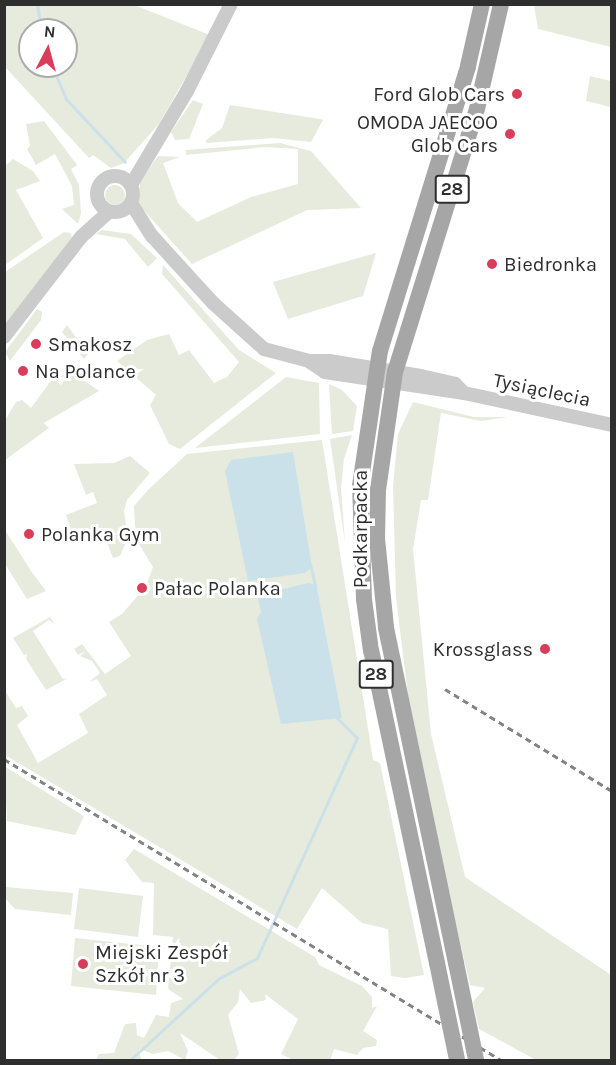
<!DOCTYPE html>
<meta charset="utf-8">
<style>
body{margin:0}
#map{position:relative;width:616px;height:1065px;overflow:hidden;background:#fff;font-family:Karla,sans-serif}
div>[style]{position:absolute}
.green>*{inset:0;background:#e6ebdd}
.round{border-radius:50%}
.water>*{inset:0;background:#cbe1e9}
.stream>*{height:3px;margin:-1.5px;padding:0 1.5px;transform-origin:1.5px;border-radius:1.5px;background:#cbe1e9}
.minor>*{height:14px;margin:-7px;padding:0 7px;transform-origin:7px;border-radius:7px;background:#cbcbcb}
.minor>.ring{margin:-7px;padding:0;box-sizing:content-box;background:none;border:14px solid #cbcbcb;border-radius:50%}
.major>*{height:16px;margin:-8px;padding:0 8px;transform-origin:8px;border-radius:8px;background:#a6a6a6}
.rail>*{height:3px;margin-top:-1.5px;transform-origin:0;background:repeating-linear-gradient(90deg,#838383 0 6px,transparent 0 10.5px)}
.major-bridge>*{height:16px;margin:-8px;padding:0 8px;transform-origin:8px;border-radius:8px;background:#a6a6a6}
.dots>*{width:16px;height:16px;translate:-50% -50%;box-sizing:border-box;border:3px solid #fff;border-radius:50%}
span{translate:-50% -50%;white-space:nowrap;text-align:center;line-height:1.15;-webkit-text-stroke:6px #fff;paint-order:stroke}
.shield-label span{padding:2px 4px;background:#fff;border:2px solid;border-radius:4px;-webkit-text-stroke-width:0}
.shield-label{font-size:18px;color:#2e2e2e;font-weight:700}
.poi-label{font-size:20px;color:#2e2e2e}
.right{translate:-100% -50%;text-align:right}
.left{translate:0 -50%;text-align:left}
.street-label{font-size:20px;color:#2e2e2e}
.frame{position:absolute;inset:0;border:6px solid #2e2e2e;pointer-events:none}
.north{position:absolute;left:18px;top:18px;width:60px;height:60px;box-sizing:border-box;background:#fff;border:2px solid #ababab;border-radius:50%;rotate:6deg;font-size:16px;font-weight:700;line-height:24px;text-align:center;color:#2e2e2e}
.north::after{content:'';display:block;margin:auto;width:21px;height:27px;background:#d83e5b;clip-path:polygon(50% 0,100% 100%,50% 72%,0 100%)}
</style>
<div id="map">
<div class="green">
<i style="clip-path:polygon(evenodd,4px 5px,134px 5px,210px 35px,159px 124px,124px 163px,111px 168px,93px 155px,89px 158px,5px 67px,4px 5px,30px 30px,66px 30px,66px 66px,30px 66px,30px 30px)"></i>
<i style="clip-path:polygon(534px 5px,611px 5px,611px 47px,538px 29px)"></i>
<i style="clip-path:polygon(590px 76px,611px 81px,611px 107px,586px 101px)"></i>
<i style="clip-path:polygon(193px 100px,203px 104px,189px 139px,175px 140px,171px 132px)"></i>
<i style="clip-path:polygon(230px 105px,320px 119px,323px 120px,311px 142px,273px 138px,207px 143px,205px 141px,222px 128px)"></i>
<i style="clip-path:polygon(44px 121px,77px 165px,71px 169px,79px 185px,81px 213px,78px 224px,62px 209px,74px 205px,72px 186px,55px 154px,36px 165px,27px 149px,30px 146px,26px 124px)"></i>
<i style="clip-path:polygon(280px 143px,311px 151px,361px 208px,307px 210px,192px 264px,139px 205px,140px 182px,158px 156px,180px 157px,163px 163px,178px 203px,197px 222px,251px 197px,298px 184px,298px 149px,265px 147px,186px 155px,186px 150px)"></i>
<i style="clip-path:polygon(13px 159px,33px 171px,40px 181px,16px 190px,43px 238px,5px 265px,5px 166px)"></i>
<i class="round" style="left:105px;top:185px;width:20px;height:20px"></i>
<i style="clip-path:polygon(102px 230px,131px 234px,157px 258px,148px 267px,125px 239px,96px 234px)"></i>
<i style="clip-path:polygon(64px 232px,71px 233px,72px 239px,5px 331px,5px 272px)"></i>
<i style="clip-path:polygon(376px 253px,363px 296px,288px 319px,273px 282px)"></i>
<i style="clip-path:polygon(163px 265px,239px 350px,276px 373px,180px 449px,169px 444px,150px 405px,156px 395px,117px 361px,147px 340px,169px 334px,179px 355px,189px 350px,214px 383px,227px 377px,239px 362px,162px 274px)"></i>
<i style="clip-path:polygon(37px 309px,42px 312px,41px 320px,10px 361px,5px 352px)"></i>
<i style="clip-path:polygon(67px 325px,88px 354px,84px 359px,62px 332px)"></i>
<i style="clip-path:polygon(71px 371px,99px 391px,44px 423px,49px 428px,5px 460px,5px 420px,16px 402px,22px 400px,31px 408px,53px 378px,61px 385px,65px 379px,61px 376px)"></i>
<i style="clip-path:polygon(286px 377px,319px 383px,320px 434px,195px 448px)"></i>
<i style="clip-path:polygon(329px 384px,342px 390px,357px 406px,353px 431px,332px 434px)"></i>
<i style="clip-path:polygon(413px 402px,474px 417px,508px 417px,481px 421px,441px 413px,428px 500px,421px 500px,413px 549px,431px 734px,465px 877px,611px 975px,611px 1060px,536px 1060px,479px 1029px,473px 1002px,485px 988px,470px 985px,447px 886px,408px 695px,396px 598px,393px 486px,398px 434px)"></i>
<i style="clip-path:polygon(352px 435px,344px 459px,341px 488px,345px 543px,330px 439px)"></i>
<i style="clip-path:polygon(322px 440px,373px 760px,380px 763px,424px 975px,405px 978px,391px 976px,388px 929px,362px 923px,322px 888px,297px 929px,5px 755px,4px 689px,16px 708px,22px 706px,28px 716px,17px 725px,38px 763px,88px 733px,79px 714px,107px 695px,97px 679px,89px 682px,100px 673px,92px 661px,80px 656px,86px 651px,78px 655px,74px 649px,82px 644px,105px 674px,131px 656px,109px 622px,122px 614px,146px 586px,153px 567px,139px 544px,135px 525px,134px 506px,148px 490px,187px 454px)"></i>
<i style="clip-path:polygon(130px 456px,150px 473px,127px 500px,124px 511px,128px 538px,120px 556px,113px 558px,105px 537px,87px 544px,71px 530px,66px 515px,97px 503px,93px 492px,86px 495px,74px 464px,114px 463px)"></i>
<i style="clip-path:polygon(5px 530px,31px 571px,46px 591px,27px 599px,5px 564px)"></i>
<i style="clip-path:polygon(50px 617px,55px 624px,49px 620px,33px 631px,63px 679px,68px 678px,46px 690px,26px 659px,27px 654px,24px 655px,13px 638px)"></i>
<i style="clip-path:polygon(4px 766px,84px 816px,75px 835px,7px 821px)"></i>
<i style="clip-path:polygon(134px 849px,315px 957px,319px 965px,362px 986px,372px 997px,372px 1008px,377px 1006px,363px 1031px,377px 1040px,376px 1046px,363px 1048px,357px 1055px,334px 1049px,330px 1060px,293px 1060px,281px 1054px,298px 1019px,265px 994px,266px 1000px,251px 1003px,240px 989px,238px 1002px,228px 1015px,239px 1054px,234px 1060px,220px 1060px,180px 1033px,188px 1051px,185px 1060px,168px 1051px,153px 1054px,139px 1049px,141px 1060px,168px 1059px,167px 1060px,96px 1060px,99px 1054px,114px 1053px,125px 1024px,136px 1023px,137px 1035px,144px 1038px,156px 1015px,169px 1017px,171px 1003px,183px 999px,168px 989px,173px 937px,153px 935px,154px 883px,142px 882px,125px 860px)"></i>
<i style="clip-path:polygon(5px 887px,73px 893px,71px 915px,15px 909px,5px 898px)"></i>
<i style="clip-path:polygon(79px 888px,143px 896px,138px 937px,74px 929px)"></i>
<i style="clip-path:polygon(75px 938px,159px 947px,156px 995px,71px 986px)"></i>
</div>
<div class="water">
<i style="clip-path:polygon(293px 452px,312px 567px,305px 573px,248px 581px,225px 471px,231px 460px)"></i>
<i style="clip-path:polygon(308px 583px,316px 584px,342px 718px,281px 724px,257px 619px,261px 612px,258px 598px,262px 594px)"></i>
</div>
<div class="stream">
<i style="left:37px;top:4px;width:26px;rotate:81deg"></i>
<i style="left:52px;top:66px;width:36px;rotate:67deg"></i>
<i style="left:66px;top:99px;width:86px;rotate:46.9deg"></i>
<i style="left:310px;top:564px;width:23px;rotate:77deg"></i>
<i style="left:130px;top:1060px;width:120px;rotate:-42.6deg"></i>
<i style="left:218px;top:979px;width:44px;rotate:-28.3deg"></i>
<i style="left:257px;top:958px;width:242px;rotate:-65.6deg"></i>
<i style="left:357px;top:738px;width:30px;rotate:-135deg"></i>
</div>
<div class="minor">
<i class="ring" style="left:97px;top:176px;width:22px;height:22px"></i>
<i style="left:131px;top:185px;width:109px;rotate:-59.2deg"></i>
<i style="left:187px;top:91px;width:97px;rotate:-63.2deg"></i>
<i style="left:131px;top:203px;width:39px;rotate:58deg"></i>
<i style="left:152px;top:236px;width:91px;rotate:47.7deg"></i>
<i style="left:213px;top:303px;width:69px;rotate:42deg"></i>
<i style="left:264px;top:349px;width:47px;rotate:14.9deg"></i>
<i style="left:309px;top:361px;width:20px"></i>
<i style="left:329px;top:361px;width:93px;rotate:9.3deg"></i>
<i style="left:421px;top:376px;width:35px;rotate:13deg"></i>
<i style="left:455px;top:384px;width:13px;rotate:45deg"></i>
<i style="left:4px;top:337px;width:126px;rotate:-52.4deg"></i>
<i style="left:81px;top:237px;width:38px;rotate:-42deg"></i>
<i style="left:310px;top:362px;width:18px;rotate:34deg"></i>
<i style="left:325px;top:372px;width:141px;rotate:8.6deg"></i>
<i style="left:464px;top:393px;width:151px;rotate:12.2deg"></i>
</div>
<div class="major">
<i style="left:437px;top:963px;width:319px;rotate:-101.9deg"></i>
<i style="left:371px;top:651px;width:52px;rotate:-97.7deg"></i>
<i style="left:364px;top:599px;width:113px;rotate:-92deg"></i>
<i style="left:360px;top:486px;width:136px;rotate:-81.6deg"></i>
<i style="left:380px;top:351px;width:298px;rotate:-72.8deg"></i>
<i style="left:468px;top:66px;width:64px;rotate:-77.3deg"></i>
<i style="left:456px;top:963px;width:343px;rotate:-101.8deg"></i>
<i style="left:386px;top:627px;width:89px;rotate:-95.8deg"></i>
<i style="left:377px;top:538px;width:48px;rotate:-88.8deg"></i>
<i style="left:378px;top:490px;width:119px;rotate:-81.8deg"></i>
<i style="left:395px;top:372px;width:275px;rotate:-72.7deg"></i>
<i style="left:477px;top:109px;width:108px;rotate:-77.1deg"></i>
</div>
<div class="rail">
<i style="left:445px;top:689px;width:196px;rotate:31.4deg"></i>
<i style="left:4px;top:759px;width:581px;rotate:31.2deg"></i>
</div>
<div class="major-bridge">
<i style="left:437px;top:963px;width:99px;rotate:78.3deg"></i>
<i style="left:456px;top:963px;width:99px;rotate:78.3deg"></i>
</div>
<div class="dots">
<i style="left:517px;top:94px;background:#d83e5b"></i>
<i style="left:510px;top:134px;background:#d83e5b"></i>
<i style="left:492px;top:264px;background:#d83e5b"></i>
<i style="left:36px;top:344px;background:#d83e5b"></i>
<i style="left:23px;top:371px;background:#d83e5b"></i>
<i style="left:29px;top:534px;background:#d83e5b"></i>
<i style="left:142px;top:588px;background:#d83e5b"></i>
<i style="left:545px;top:649px;background:#d83e5b"></i>
<i style="left:83px;top:964px;background:#d83e5b"></i>
</div>
<div class="shield-label">
<span style="left:452px;top:189px">28</span>
<span style="left:376px;top:674px">28</span>
</div>
<div class="poi-label">
<span class="right" style="left:505px;top:94px">Ford Glob Cars</span>
<span class="right" style="left:498px;top:134px">OMODA JAECOO<br>Glob Cars</span>
<span class="left" style="left:504px;top:264px">Biedronka</span>
<span class="left" style="left:48px;top:344px">Smakosz</span>
<span class="left" style="left:35px;top:371px">Na Polance</span>
<span class="left" style="left:41px;top:534px">Polanka Gym</span>
<span class="left" style="left:154px;top:588px">Pałac Polanka</span>
<span class="right" style="left:533px;top:649px">Krossglass</span>
<span class="left" style="left:95px;top:964px">Miejski Zespół<br>Szkół nr 3</span>
</div>
<div class="street-label">
<span style="left:542px;top:390px;rotate:12deg">Tysiąclecia</span>
<span style="left:360px;top:529px;rotate:-90deg">Podkarpacka</span>
</div>
<div class="frame"></div>
<div class="north">N</div>
</div>
